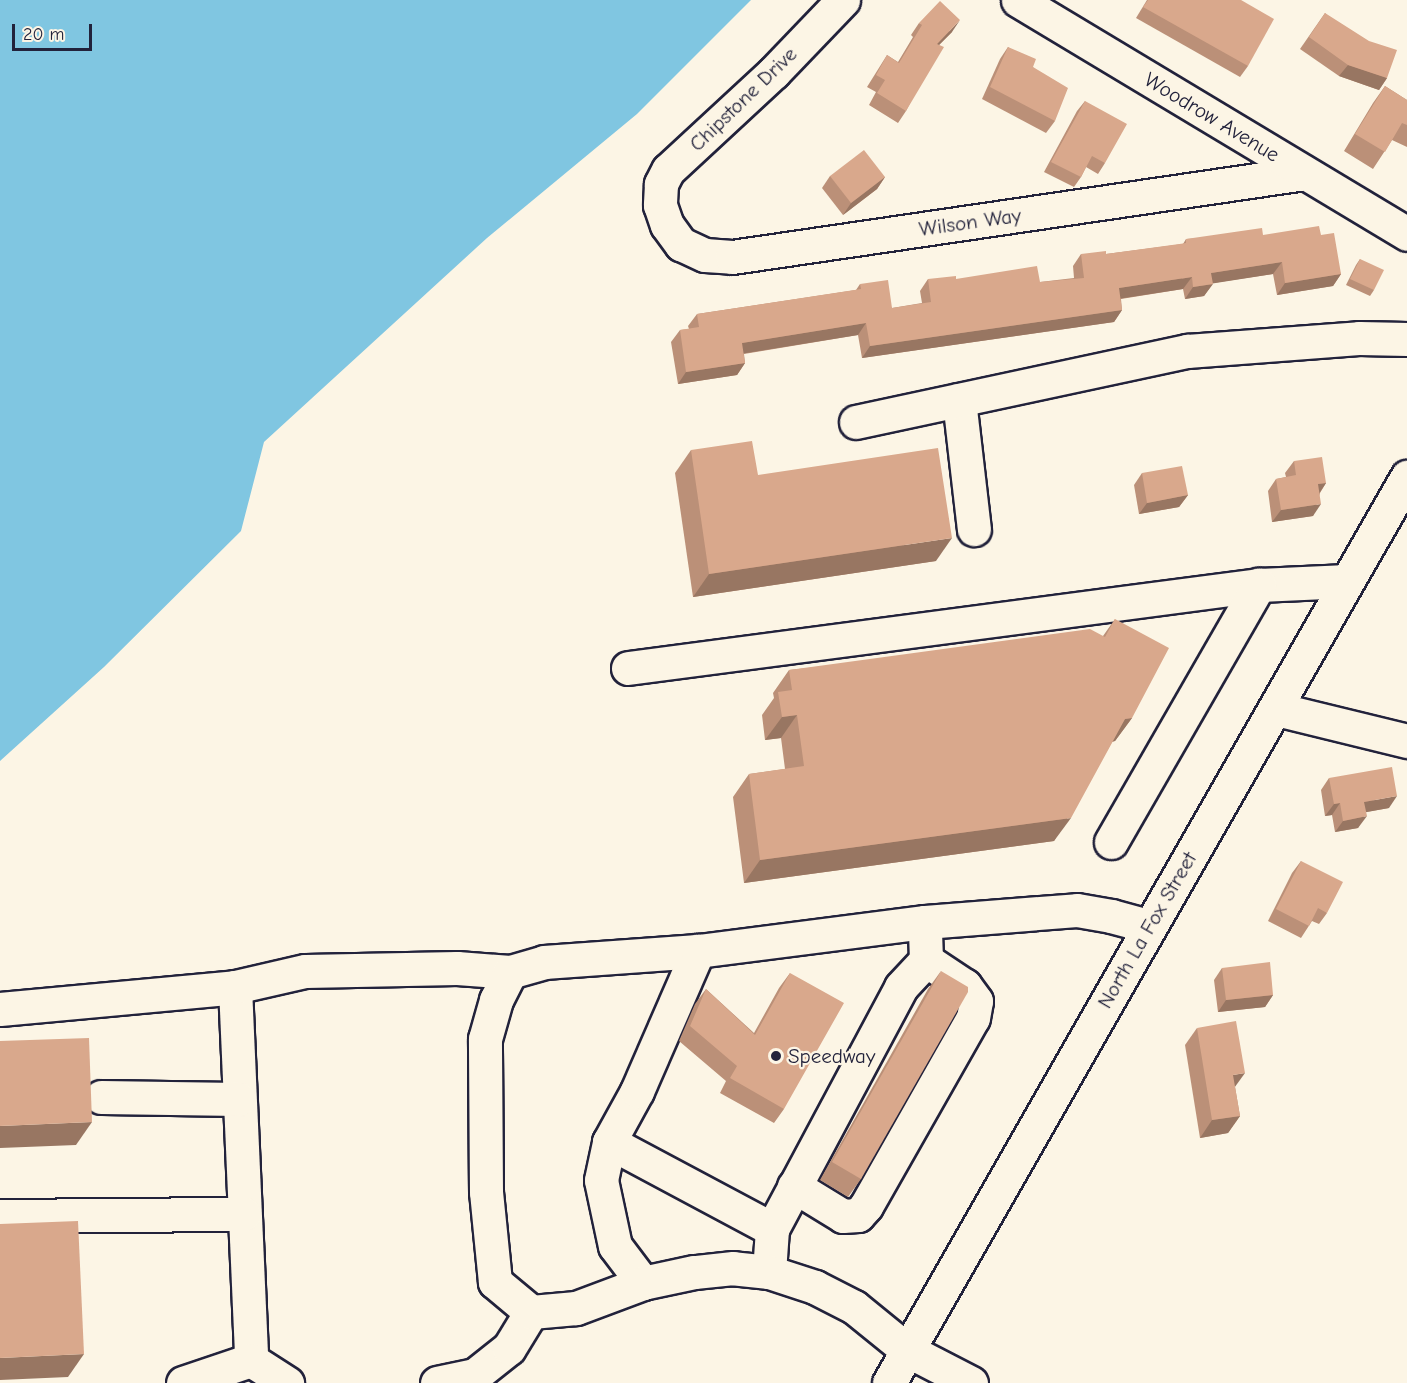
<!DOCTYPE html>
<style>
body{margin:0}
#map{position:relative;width:1407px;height:1383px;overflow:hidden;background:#fcf5e5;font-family:"Comic Neue",sans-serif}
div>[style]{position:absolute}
.water>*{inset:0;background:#80c6e1}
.roads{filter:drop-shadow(2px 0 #22223b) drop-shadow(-2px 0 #22223b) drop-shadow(0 2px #22223b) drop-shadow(0 -2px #22223b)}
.minor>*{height:33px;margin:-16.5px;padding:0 16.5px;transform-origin:16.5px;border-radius:16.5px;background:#fcf5e5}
.major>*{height:33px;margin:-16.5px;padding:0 16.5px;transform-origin:16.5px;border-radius:16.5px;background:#fcf5e5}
.wall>*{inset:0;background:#bb9078}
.shaded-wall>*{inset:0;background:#987662}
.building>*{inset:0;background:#d9a88c}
.dots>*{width:16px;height:16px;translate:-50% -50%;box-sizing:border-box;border:3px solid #fcf5e5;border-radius:50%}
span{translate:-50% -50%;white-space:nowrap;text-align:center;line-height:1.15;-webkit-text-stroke:4.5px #fcf5e5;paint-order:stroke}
.street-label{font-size:21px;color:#22223b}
.poi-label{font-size:21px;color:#22223b}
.left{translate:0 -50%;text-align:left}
.scale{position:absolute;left:12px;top:24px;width:80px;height:27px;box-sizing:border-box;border:3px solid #22223b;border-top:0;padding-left:8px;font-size:18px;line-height:21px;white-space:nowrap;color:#22223b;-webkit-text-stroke:4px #fcf5e5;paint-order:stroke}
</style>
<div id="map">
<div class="water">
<i style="clip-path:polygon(0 0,751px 0,637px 114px,487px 238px,264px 442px,241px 531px,104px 667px,0 761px)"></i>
</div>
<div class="roads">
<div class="minor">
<i style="left:843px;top:0;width:100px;rotate:133.8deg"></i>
<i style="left:774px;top:72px;width:144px;rotate:137.2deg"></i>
<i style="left:668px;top:170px;width:16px;rotate:117deg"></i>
<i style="left:661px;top:184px;width:21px;rotate:93deg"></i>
<i style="left:660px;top:205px;width:21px;rotate:71deg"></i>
<i style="left:667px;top:225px;width:24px;rotate:54deg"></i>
<i style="left:681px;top:244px;width:26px;rotate:25deg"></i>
<i style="left:705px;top:255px;width:27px;rotate:4deg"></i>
<i style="left:732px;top:257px;width:578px;rotate:-8.35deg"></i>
<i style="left:1018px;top:0;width:454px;rotate:31deg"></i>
<i style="left:959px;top:400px;width:130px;rotate:83.4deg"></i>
<i style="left:856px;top:422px;width:339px;rotate:-12.1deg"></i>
<i style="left:1187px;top:351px;width:172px;rotate:-4.3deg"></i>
<i style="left:1359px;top:338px;width:48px;rotate:1.2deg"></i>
<i style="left:628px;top:668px;width:636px;rotate:-7.49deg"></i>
<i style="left:1259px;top:585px;width:88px;rotate:-2.6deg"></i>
<i style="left:1276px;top:709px;width:135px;rotate:13.7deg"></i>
<i style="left:1111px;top:842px;width:297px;rotate:-60.1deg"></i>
<i style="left:235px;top:987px;width:373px;rotate:87.5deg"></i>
<i style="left:251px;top:1360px;width:43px;rotate:32.6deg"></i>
<i style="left:0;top:1009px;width:236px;rotate:-5.3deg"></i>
<i style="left:235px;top:987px;width:72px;rotate:-12.9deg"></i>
<i style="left:305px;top:971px;width:152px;rotate:-1.1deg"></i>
<i style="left:457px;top:968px;width:53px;rotate:4.3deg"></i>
<i style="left:101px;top:1097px;width:138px;rotate:0.8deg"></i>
<i style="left:609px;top:1142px;width:185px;rotate:28.1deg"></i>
<i style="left:794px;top:1186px;width:57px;rotate:31.5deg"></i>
<i style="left:843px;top:1216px;width:15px;rotate:-4deg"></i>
<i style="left:858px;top:1215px;width:12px;rotate:-48deg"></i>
<i style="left:866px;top:1206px;width:216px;rotate:-60.4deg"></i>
<i style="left:973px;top:1018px;width:17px;rotate:-80deg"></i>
<i style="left:976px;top:1001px;width:19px;rotate:-126deg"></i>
<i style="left:965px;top:986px;width:47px;rotate:-146.3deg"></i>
<i style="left:0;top:1216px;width:244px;rotate:-0.5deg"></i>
<i style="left:769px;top:1272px;width:43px;rotate:-86deg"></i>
<i style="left:772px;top:1229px;width:274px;rotate:-61.9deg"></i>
<i style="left:901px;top:987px;width:37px;rotate:-47deg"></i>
<i style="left:926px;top:960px;width:38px;rotate:-92deg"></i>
<i style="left:643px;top:1283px;width:46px;rotate:-127.1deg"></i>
<i style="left:615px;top:1246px;width:67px;rotate:-102deg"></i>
<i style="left:601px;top:1180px;width:39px;rotate:-78deg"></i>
<i style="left:609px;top:1142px;width:58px;rotate:-61.2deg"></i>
<i style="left:637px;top:1091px;width:153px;rotate:-66.5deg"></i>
<i style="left:183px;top:1383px;width:72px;rotate:-18.7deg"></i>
<i style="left:437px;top:1383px;width:39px;rotate:-12deg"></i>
<i style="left:475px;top:1375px;width:43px;rotate:-38.5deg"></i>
<i style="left:509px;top:1348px;width:42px;rotate:-58.6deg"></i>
<i style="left:971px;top:1383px;width:72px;rotate:-152.7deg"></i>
<i style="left:907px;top:1350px;width:68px;rotate:-140.9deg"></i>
<i style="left:854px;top:1307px;width:44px;rotate:-152.9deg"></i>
<i style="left:815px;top:1287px;width:48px;rotate:-161.9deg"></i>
<i style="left:769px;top:1272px;width:36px;rotate:-174deg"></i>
<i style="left:733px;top:1268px;width:39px;rotate:174deg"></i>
<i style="left:694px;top:1272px;width:52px;rotate:167.8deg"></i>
<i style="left:643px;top:1283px;width:72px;rotate:159.5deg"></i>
<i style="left:576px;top:1308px;width:45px;rotate:174.9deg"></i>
<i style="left:531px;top:1312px;width:47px;rotate:-140.2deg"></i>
<i style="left:495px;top:1282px;width:90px;rotate:-95.7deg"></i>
<i style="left:486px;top:1192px;width:153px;rotate:-90.4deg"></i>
<i style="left:485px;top:1039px;width:41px;rotate:-74.2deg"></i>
<i style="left:496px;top:1000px;width:31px;rotate:-63deg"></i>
<i style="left:510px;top:972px;width:35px;rotate:-16deg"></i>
<i style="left:544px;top:962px;width:154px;rotate:-4.1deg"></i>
<i style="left:698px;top:951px;width:229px;rotate:-7.3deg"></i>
<i style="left:925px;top:922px;width:152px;rotate:-4.5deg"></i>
<i style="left:1077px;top:910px;width:35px;rotate:10deg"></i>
<i style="left:1111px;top:916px;width:38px;rotate:15deg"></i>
</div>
<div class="major">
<i style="left:889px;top:1383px;width:1044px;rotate:-60.24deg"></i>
</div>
</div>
<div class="wall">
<i style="clip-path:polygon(1147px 0,1241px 0,1248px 66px,1240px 77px,1136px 18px)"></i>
<i style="clip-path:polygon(1325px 13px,1387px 78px,1379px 90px,1339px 76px,1300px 49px)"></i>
<i style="clip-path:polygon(919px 23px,952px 32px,939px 45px,906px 111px,898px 123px,869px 105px,876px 92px,867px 87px,887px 55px,898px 62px,913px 37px,911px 35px)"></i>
<i style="clip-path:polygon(1008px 47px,1033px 67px,1055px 121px,1046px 133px,982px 99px,1000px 59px)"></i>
<i style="clip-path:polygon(1385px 86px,1407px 100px,1407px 147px,1392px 140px,1373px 169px,1344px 151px,1373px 103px)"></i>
<i style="clip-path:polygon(1085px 101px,1105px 163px,1098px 174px,1086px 167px,1081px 177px,1074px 187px,1044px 172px,1077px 111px)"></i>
<i style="clip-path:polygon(830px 176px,885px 177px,877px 189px,843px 215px,822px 188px)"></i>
<i style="clip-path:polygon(1263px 235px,1321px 235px,1341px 274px,1333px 286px,1277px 295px,1273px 274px,1213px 283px,1204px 296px,1185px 299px,1183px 289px,1121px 299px,1122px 310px,1114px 322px,862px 358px,858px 335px,744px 354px,745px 363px,737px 375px,678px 384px,671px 342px,680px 330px,689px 329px,688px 326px,697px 314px,856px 290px,860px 284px,892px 308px,922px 303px,920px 291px,928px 279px,1040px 282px,1074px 278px,1073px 266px,1081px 254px,1106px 254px,1183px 244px,1186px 239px)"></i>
<i style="clip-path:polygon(1360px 259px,1374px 290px,1370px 296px,1346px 285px,1356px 265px)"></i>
<i style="clip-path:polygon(691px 450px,758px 475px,936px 561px,693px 597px,675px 473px)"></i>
<i style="clip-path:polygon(1294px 461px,1326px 483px,1320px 493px,1313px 516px,1272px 522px,1268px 491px,1276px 479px,1286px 477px,1285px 473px)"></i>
<i style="clip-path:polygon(1142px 473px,1188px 495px,1179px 507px,1139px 514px,1134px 485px)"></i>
<i style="clip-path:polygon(1115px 619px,1132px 718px,1115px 741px,1112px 742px,1054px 841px,744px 883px,733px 797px,749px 774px,785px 769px,781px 738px,765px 740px,762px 715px,774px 698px,773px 693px,789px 670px,1103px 636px)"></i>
<i style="clip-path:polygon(1329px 778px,1389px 808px,1366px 812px,1358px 828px,1335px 832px,1332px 815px,1325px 816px,1321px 790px)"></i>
<i style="clip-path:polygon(1301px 861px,1327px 913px,1319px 924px,1312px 921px,1301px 938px,1268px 921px,1292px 873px)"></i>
<i style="clip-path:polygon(1222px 968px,1273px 995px,1265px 1007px,1218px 1012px,1214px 980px)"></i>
<i style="clip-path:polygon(941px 971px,861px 1179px,848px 1197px,820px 1180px,928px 989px)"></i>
<i style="clip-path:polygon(790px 973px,784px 1109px,774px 1123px,720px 1093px,726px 1081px,679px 1041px,695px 1004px,706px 989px,754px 1033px,779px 988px)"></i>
<i style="clip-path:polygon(1197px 1028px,1235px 1087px,1240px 1116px,1228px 1133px,1200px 1138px,1185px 1045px)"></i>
</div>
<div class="shaded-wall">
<i style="clip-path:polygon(960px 20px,952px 32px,929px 55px,937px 44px)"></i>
<i style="clip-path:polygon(1348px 65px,1387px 78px,1379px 90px,1339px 76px)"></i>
<i style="clip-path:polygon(885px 177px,877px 189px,843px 215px,851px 203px)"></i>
<i style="clip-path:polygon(1282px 262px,1273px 274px,1203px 285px,1211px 273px)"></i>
<i style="clip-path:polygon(1341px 274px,1333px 286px,1277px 295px,1285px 283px)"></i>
<i style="clip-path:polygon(1192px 277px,1183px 289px,1111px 300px,1119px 288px)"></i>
<i style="clip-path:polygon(1213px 284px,1204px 296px,1185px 299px,1193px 287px)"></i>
<i style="clip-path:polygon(1122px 310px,1114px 322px,862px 358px,870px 346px)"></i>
<i style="clip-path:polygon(866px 323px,858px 335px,734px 355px,742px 343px)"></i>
<i style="clip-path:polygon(745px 363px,737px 375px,678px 384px,686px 372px)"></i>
<i style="clip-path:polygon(1326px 483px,1318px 495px,1318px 484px)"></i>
<i style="clip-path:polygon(1188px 495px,1179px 507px,1139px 514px,1147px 503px)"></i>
<i style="clip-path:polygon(1321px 504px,1313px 516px,1272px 522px,1281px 510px)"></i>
<i style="clip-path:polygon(952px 538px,936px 561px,693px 597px,709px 574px)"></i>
<i style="clip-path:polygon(797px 715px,781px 738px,765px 740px,782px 717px)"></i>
<i style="clip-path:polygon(1132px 718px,1115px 741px,1109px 742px,1125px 719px)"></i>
<i style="clip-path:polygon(1397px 796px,1389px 808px,1356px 814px,1364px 802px)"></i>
<i style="clip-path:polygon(1340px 803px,1332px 815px,1325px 816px,1334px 804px)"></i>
<i style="clip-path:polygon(1367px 816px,1358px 828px,1335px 832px,1343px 821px)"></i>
<i style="clip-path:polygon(1071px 818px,1054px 841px,744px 883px,760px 860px)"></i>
<i style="clip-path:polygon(1273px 995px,1265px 1007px,1218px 1012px,1226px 1000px)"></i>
<i style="clip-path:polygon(1245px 1073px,1232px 1091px,1233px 1075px)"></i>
<i style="clip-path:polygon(1240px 1116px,1228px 1133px,1200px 1138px,1212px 1120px)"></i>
<i style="clip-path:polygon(92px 1122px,76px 1145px,0 1148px,0 1126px)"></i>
<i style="clip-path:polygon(84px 1354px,68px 1377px,0 1380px,0 1358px)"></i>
</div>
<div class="building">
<i style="clip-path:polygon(1148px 0,1241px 0,1274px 19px,1248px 66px,1143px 7px)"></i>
<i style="clip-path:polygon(940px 1px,960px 20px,937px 44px,944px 47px,906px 111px,877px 93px,885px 80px,876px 75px,887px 55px,899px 63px,922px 25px,919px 23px)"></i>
<i style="clip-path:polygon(1325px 13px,1369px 41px,1397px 50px,1387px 78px,1348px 65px,1309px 37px)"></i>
<i style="clip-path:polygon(1008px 47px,1036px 59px,1033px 67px,1068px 88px,1055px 121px,990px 87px)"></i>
<i style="clip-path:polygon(1385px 86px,1407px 100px,1407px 125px,1402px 123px,1385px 152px,1355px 134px)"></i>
<i style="clip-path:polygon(1085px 101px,1127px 124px,1105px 163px,1092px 156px,1081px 177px,1051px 162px)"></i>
<i style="clip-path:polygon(864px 150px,885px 177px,851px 203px,830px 176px)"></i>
<i style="clip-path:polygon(1319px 226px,1321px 235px,1334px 233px,1341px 274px,1285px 283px,1282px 262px,1211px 273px,1213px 284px,1193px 287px,1192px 277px,1119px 288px,1122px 310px,870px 346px,866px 323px,742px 343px,745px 363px,686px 372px,680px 330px,699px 327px,697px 314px,861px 289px,860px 284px,888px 280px,892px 308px,931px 302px,928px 279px,956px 276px,956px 279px,1037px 266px,1040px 282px,1084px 278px,1081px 254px,1106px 251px,1106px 254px,1186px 243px,1186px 239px,1262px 228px,1263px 235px)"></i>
<i style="clip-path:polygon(1360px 259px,1384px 270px,1374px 290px,1350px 279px)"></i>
<i style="clip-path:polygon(752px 441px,758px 475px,938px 448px,952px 538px,709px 574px,691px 450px)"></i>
<i style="clip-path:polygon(1322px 457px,1326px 483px,1318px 484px,1321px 504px,1281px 510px,1276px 479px,1296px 475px,1294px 461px)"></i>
<i style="clip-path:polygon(1182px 466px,1188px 495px,1147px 503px,1142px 473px)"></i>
<i style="clip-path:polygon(1115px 619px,1169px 648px,1132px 718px,1125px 719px,1071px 818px,760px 860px,749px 774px,804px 766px,797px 715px,782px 717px,778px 692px,792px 690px,789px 670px,1090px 629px,1105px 637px)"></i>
<i style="clip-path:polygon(1392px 767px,1397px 796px,1364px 802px,1367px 816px,1343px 821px,1340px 803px,1334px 804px,1329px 778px)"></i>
<i style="clip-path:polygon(1301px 861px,1343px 882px,1327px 913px,1318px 908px,1309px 926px,1276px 909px)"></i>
<i style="clip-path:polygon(1270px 962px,1273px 995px,1226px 1000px,1222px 968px)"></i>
<i style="clip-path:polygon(941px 971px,968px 987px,968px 992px,861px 1179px,832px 1162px)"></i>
<i style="clip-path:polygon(790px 973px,844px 1003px,784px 1109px,730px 1078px,737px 1066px,690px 1026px,706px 989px,755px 1035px)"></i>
<i style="clip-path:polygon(1236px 1021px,1245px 1073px,1233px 1075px,1240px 1116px,1212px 1120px,1197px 1028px)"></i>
<i style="clip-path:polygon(89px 1038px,92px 1122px,0 1126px,0 1041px)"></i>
<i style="clip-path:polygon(78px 1221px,84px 1354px,0 1358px,0 1224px)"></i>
</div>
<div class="dots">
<i style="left:776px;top:1056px;background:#22223b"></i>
</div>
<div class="street-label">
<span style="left:743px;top:99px;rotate:-44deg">Chipstone Drive</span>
<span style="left:1212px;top:117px;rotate:31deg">Woodrow Avenue</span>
<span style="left:970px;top:222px;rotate:-8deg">Wilson Way</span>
<span style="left:1147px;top:930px;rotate:-60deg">North La Fox Street</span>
</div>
<div class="poi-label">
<span class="left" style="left:788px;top:1056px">Speedway</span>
</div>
<div class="scale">20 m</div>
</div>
